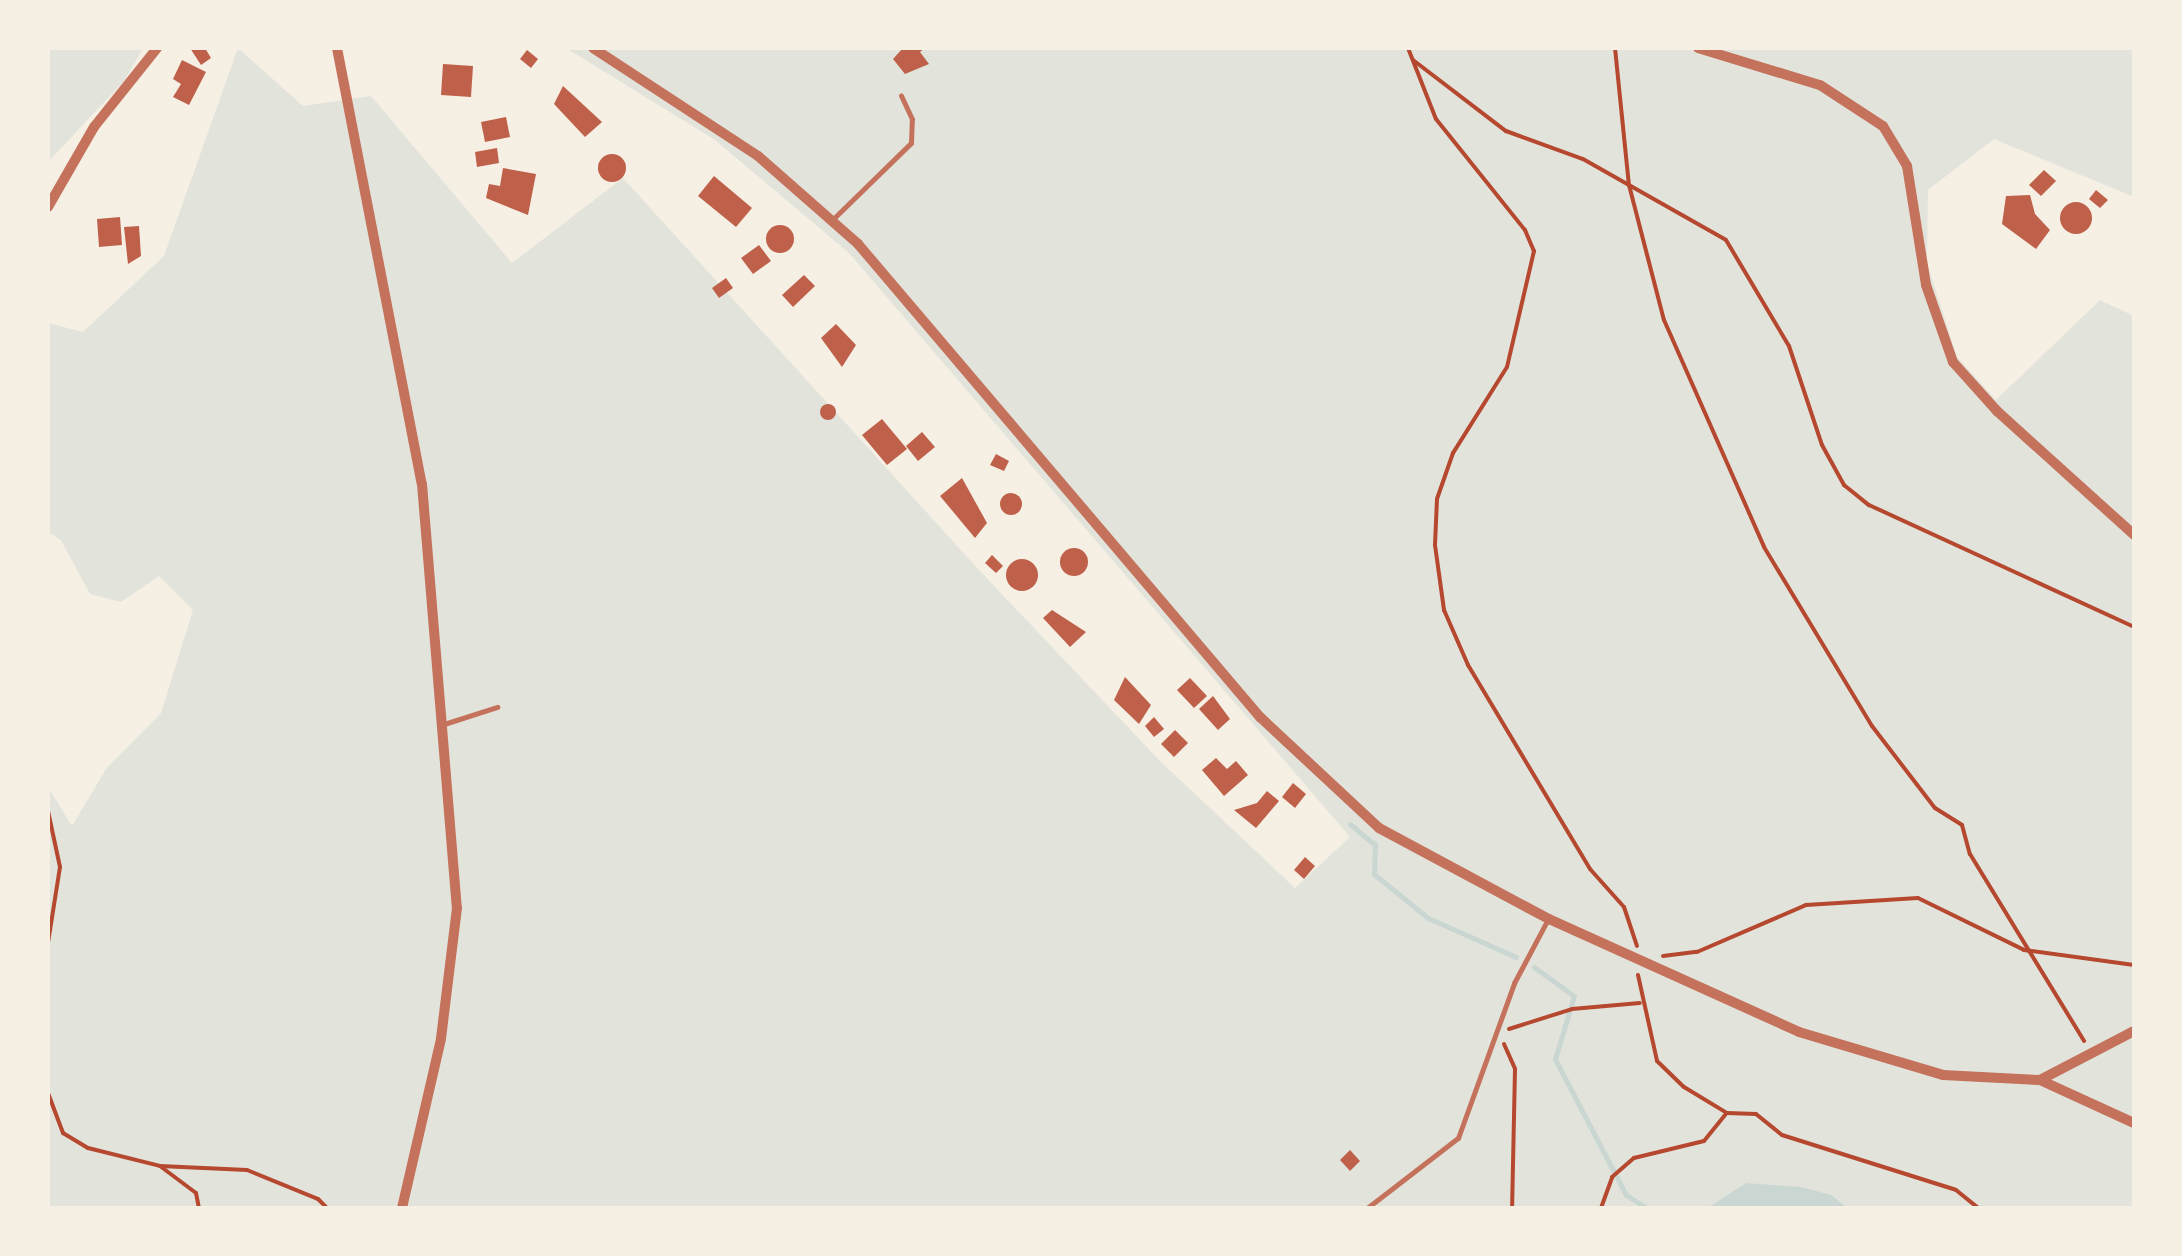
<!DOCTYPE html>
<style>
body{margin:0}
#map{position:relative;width:2182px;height:1256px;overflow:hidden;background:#f6efe4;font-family:Ubuntu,sans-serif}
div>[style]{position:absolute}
.green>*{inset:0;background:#e2e4dc}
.water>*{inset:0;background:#c9d6d2}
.stream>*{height:5px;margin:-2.5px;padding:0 2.5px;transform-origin:2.5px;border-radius:2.5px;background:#c9d6d2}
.building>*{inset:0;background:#bf614a}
.round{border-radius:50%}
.path>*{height:4px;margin:-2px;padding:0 2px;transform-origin:2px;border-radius:2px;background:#b5482f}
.service>*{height:5px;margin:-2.5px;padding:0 2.5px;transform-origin:2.5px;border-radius:2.5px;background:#c5725c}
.minor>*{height:10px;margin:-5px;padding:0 5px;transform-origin:5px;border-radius:5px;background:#c5725c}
span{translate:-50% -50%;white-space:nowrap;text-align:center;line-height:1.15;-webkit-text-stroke:9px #f6efe4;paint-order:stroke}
.frame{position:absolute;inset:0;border:50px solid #f6efe4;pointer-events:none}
</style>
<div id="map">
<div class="green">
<i style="clip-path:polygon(48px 48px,143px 48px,125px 80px,48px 162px)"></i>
<i style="clip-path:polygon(238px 48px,303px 106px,371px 96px,512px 263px,623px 178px,979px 570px,1161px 762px,1295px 888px,1350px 837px,849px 253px,715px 140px,566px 48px,2134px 48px,2134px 197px,1994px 139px,1928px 190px,1927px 263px,1957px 357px,1996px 400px,2100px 300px,2134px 316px,2134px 1208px,1848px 1208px,1831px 1195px,1746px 1183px,1707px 1208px,48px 1208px,48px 787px,72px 826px,106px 769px,161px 713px,193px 610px,159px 576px,121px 602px,90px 594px,61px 540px,48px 532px,48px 323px,83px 332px,164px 256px)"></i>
</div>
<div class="water">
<i style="clip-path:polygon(1746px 1183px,1801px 1187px,1831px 1195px,1848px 1208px,1707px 1208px)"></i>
</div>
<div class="stream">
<i style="left:1350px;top:824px;width:33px;rotate:40deg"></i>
<i style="left:1375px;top:845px;width:29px;rotate:92deg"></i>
<i style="left:1374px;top:874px;width:70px;rotate:39.2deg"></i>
<i style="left:1428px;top:918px;width:96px;rotate:23.9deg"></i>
<i style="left:1534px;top:967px;width:49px;rotate:35.9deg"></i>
<i style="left:1574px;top:996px;width:66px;rotate:106.8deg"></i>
<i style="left:1555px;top:1059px;width:153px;rotate:62.4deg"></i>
<i style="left:1626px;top:1195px;width:25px;rotate:32deg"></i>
<i style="left:1672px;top:1208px;width:10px"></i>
</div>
<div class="building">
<i style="clip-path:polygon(190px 48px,205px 48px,211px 58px,201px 65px)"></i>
<i style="clip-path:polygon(903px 48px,925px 48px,920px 52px,929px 64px,905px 74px,893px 59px)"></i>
<i style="clip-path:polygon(527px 50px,538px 59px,531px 68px,520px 59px)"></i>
<i style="clip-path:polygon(182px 60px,206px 72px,189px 105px,173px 97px,181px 84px,173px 79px)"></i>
<i style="clip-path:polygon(443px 64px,473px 66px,471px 97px,441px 95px)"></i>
<i style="clip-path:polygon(563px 86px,602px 122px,585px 137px,554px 104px)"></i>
<i style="clip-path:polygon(506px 117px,510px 137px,485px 142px,481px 122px)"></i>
<i style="clip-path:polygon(497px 148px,499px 163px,477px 167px,475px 152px)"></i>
<i class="round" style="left:598px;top:154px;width:28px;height:28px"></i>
<i style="clip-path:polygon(503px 168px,536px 174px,528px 215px,486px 198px,489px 184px,500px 186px)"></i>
<i style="clip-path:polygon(2044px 170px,2056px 181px,2041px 196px,2029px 185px)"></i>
<i style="clip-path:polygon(714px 176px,752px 208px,736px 227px,698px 196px)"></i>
<i style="clip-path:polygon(2096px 190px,2108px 200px,2100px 208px,2089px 199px)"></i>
<i style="clip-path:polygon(2030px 195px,2035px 214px,2050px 230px,2036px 249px,2002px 224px,2006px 196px)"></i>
<i class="round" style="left:2060px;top:202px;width:32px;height:32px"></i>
<i style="clip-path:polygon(120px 217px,122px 245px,99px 247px,97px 219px)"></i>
<i class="round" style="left:766px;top:225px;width:28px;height:28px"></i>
<i style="clip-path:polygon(139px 226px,141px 256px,128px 264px,124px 227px)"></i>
<i style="clip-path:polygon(759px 245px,771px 261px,753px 274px,741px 258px)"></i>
<i style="clip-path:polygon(804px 275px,815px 286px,793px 307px,782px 295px)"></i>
<i style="clip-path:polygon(726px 278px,733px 288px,719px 298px,712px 288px)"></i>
<i style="clip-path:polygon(836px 324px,856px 345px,842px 367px,821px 338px)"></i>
<i class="round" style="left:820px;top:404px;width:16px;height:16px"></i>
<i style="clip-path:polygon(882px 419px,907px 449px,887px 465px,862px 435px)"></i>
<i style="clip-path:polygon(922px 432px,935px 447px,918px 461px,906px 446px)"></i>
<i style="clip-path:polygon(996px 454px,1009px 461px,1004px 471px,990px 465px)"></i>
<i style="clip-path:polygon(962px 478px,987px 523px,975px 538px,940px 496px)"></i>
<i class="round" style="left:1000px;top:493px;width:22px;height:22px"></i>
<i class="round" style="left:1060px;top:548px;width:28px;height:28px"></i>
<i style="clip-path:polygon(992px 555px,1003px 566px,996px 573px,985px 563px)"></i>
<i class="round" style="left:1006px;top:559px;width:32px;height:32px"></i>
<i style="clip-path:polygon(1052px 610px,1086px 632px,1070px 647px,1043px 618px)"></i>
<i style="clip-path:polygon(1125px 677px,1151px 705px,1139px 724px,1114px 700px)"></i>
<i style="clip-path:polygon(1190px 678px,1207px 696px,1194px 708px,1177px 690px)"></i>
<i style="clip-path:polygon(1213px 696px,1230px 719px,1218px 730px,1199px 709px)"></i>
<i style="clip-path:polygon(1154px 717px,1164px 729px,1154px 737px,1145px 726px)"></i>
<i style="clip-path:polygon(1175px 730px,1188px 743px,1174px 757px,1161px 744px)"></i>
<i style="clip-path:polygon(1216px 758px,1227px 769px,1236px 761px,1248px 775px,1224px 796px,1202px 770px)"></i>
<i style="clip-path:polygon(1293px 783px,1306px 794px,1295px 808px,1282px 797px)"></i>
<i style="clip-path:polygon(1267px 791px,1279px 801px,1256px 828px,1234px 810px,1257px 803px)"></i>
<i style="clip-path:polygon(1305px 857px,1315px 866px,1304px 879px,1294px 870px)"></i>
<i style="clip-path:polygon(1350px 1150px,1360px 1161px,1350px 1171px,1340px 1160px)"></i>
</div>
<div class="path">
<i style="left:1408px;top:48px;width:76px;rotate:68.5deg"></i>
<i style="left:1436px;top:119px;width:142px;rotate:51.3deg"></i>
<i style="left:1525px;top:230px;width:23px;rotate:67deg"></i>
<i style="left:1534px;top:251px;width:119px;rotate:103.1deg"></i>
<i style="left:1507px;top:367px;width:102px;rotate:122.1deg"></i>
<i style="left:1453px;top:453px;width:49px;rotate:109.2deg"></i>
<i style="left:1437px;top:499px;width:46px;rotate:92.5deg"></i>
<i style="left:1435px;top:545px;width:66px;rotate:82.1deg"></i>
<i style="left:1444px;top:610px;width:60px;rotate:66.4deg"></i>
<i style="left:1468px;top:665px;width:238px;rotate:59.1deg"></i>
<i style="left:1590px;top:869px;width:51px;rotate:48.2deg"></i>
<i style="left:1624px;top:907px;width:41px;rotate:71.6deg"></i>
<i style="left:1615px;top:48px;width:138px;rotate:84.2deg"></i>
<i style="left:1629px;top:185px;width:139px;rotate:75.5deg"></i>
<i style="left:1664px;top:320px;width:248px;rotate:66.2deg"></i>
<i style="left:1764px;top:547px;width:209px;rotate:58.9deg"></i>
<i style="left:1872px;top:726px;width:103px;rotate:52.5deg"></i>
<i style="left:1935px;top:808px;width:32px;rotate:32deg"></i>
<i style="left:1962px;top:825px;width:30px;rotate:75deg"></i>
<i style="left:1970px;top:854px;width:219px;rotate:58.6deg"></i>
<i style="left:1413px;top:60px;width:117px;rotate:37.4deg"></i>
<i style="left:1506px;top:131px;width:82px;rotate:20deg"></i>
<i style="left:1583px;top:159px;width:164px;rotate:29.5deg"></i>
<i style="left:1726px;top:240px;width:123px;rotate:59.3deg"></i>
<i style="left:1789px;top:346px;width:104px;rotate:71.6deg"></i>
<i style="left:1822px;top:445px;width:46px;rotate:61.2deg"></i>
<i style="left:1844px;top:485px;width:32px;rotate:39deg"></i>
<i style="left:1869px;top:505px;width:292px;rotate:24.7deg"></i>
<i style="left:48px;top:811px;width:57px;rotate:77.9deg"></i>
<i style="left:60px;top:867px;width:77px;rotate:99deg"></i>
<i style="left:1663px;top:956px;width:34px;rotate:-7deg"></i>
<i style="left:1697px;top:952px;width:119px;rotate:-23.3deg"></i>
<i style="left:1806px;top:905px;width:112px;rotate:-3.6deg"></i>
<i style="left:1918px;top:898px;width:118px;rotate:26.1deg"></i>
<i style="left:2024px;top:950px;width:111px;rotate:7.8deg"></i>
<i style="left:1638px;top:975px;width:88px;rotate:77.5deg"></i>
<i style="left:1657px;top:1061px;width:37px;rotate:44deg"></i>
<i style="left:1684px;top:1087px;width:50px;rotate:31.2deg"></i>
<i style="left:1727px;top:1113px;width:29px;rotate:2deg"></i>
<i style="left:1756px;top:1114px;width:33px;rotate:39deg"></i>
<i style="left:1782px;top:1135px;width:182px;rotate:17.5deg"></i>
<i style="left:1956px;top:1190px;width:28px;rotate:39deg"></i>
<i style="left:1509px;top:1029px;width:66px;rotate:-17.6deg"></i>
<i style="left:1572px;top:1009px;width:68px;rotate:-5deg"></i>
<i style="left:1504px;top:1044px;width:27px;rotate:66deg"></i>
<i style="left:1515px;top:1069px;width:139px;rotate:91.2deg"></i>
<i style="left:48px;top:1093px;width:43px;rotate:69.4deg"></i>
<i style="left:63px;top:1133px;width:29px;rotate:31deg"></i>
<i style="left:88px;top:1148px;width:74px;rotate:14deg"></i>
<i style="left:160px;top:1166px;width:45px;rotate:36.9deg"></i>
<i style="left:196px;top:1193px;width:15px;rotate:79deg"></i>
<i style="left:160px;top:1166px;width:87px;rotate:2.6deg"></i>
<i style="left:247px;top:1170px;width:77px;rotate:22.2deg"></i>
<i style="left:318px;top:1199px;width:13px;rotate:45deg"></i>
<i style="left:1601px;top:1208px;width:33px;rotate:-70deg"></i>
<i style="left:1612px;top:1177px;width:29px;rotate:-41deg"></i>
<i style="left:1634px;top:1158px;width:72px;rotate:-13.7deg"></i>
<i style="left:1704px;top:1141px;width:36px;rotate:-51deg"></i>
</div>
<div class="service">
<i style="left:833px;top:219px;width:109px;rotate:-44.3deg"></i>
<i style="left:911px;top:143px;width:24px;rotate:-88deg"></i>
<i style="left:912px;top:119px;width:26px;rotate:-115deg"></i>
<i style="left:444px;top:724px;width:56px;rotate:-17.8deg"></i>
<i style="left:1367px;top:1208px;width:115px;rotate:-37.6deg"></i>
<i style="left:1458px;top:1138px;width:165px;rotate:-70.1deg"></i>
<i style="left:1514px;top:983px;width:70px;rotate:-62deg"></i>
</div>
<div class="minor">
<i style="left:337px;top:48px;width:444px;rotate:79deg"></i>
<i style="left:422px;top:484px;width:425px;rotate:85.3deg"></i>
<i style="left:457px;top:908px;width:132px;rotate:97deg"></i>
<i style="left:441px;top:1039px;width:173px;rotate:103deg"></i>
<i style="left:593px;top:48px;width:197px;rotate:33.2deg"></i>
<i style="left:758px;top:156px;width:133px;rotate:41.3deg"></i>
<i style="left:858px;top:244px;width:621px;rotate:49.64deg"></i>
<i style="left:1260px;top:717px;width:163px;rotate:43deg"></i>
<i style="left:1379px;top:828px;width:193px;rotate:28.2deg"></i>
<i style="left:1549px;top:919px;width:274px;rotate:24.3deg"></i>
<i style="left:1799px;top:1032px;width:150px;rotate:16.6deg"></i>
<i style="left:1943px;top:1075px;width:97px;rotate:3deg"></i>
<i style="left:2040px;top:1080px;width:103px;rotate:24.6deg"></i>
<i style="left:1698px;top:48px;width:127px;rotate:16.9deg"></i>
<i style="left:1820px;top:85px;width:75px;rotate:33.1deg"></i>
<i style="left:1883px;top:126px;width:47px;rotate:59deg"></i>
<i style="left:1907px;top:166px;width:121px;rotate:80.9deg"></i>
<i style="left:1926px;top:285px;width:82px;rotate:70.7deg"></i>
<i style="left:1953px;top:362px;width:66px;rotate:48.1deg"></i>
<i style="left:1997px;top:411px;width:185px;rotate:42.1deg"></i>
<i style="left:48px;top:207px;width:92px;rotate:-60.1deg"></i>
<i style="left:94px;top:127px;width:101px;rotate:-51.4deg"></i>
<i style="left:2040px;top:1080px;width:106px;rotate:-27.5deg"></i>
</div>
<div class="frame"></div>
</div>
